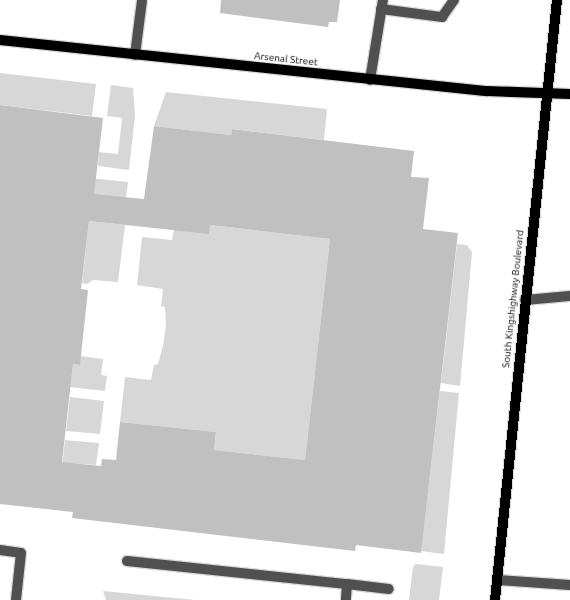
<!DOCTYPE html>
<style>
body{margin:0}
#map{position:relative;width:570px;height:600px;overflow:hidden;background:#fff;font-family:Ubuntu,sans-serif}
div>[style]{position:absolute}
.green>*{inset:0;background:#d7d7d7}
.building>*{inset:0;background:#c0c0c0}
.roads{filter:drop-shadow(1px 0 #dbdbdb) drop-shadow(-1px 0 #dbdbdb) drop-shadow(0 1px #dbdbdb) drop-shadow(0 -1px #dbdbdb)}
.minor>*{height:10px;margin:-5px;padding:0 5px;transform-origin:5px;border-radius:5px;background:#505050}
.major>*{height:10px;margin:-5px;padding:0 5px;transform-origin:5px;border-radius:5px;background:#000}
span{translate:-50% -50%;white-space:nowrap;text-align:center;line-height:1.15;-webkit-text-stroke:3.5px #fff;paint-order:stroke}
.street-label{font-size:10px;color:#000}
</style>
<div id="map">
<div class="green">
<i style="clip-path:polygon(0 73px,96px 84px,92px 116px,0 105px)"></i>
<i style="clip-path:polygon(111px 85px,133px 88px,135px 116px,129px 170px,98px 166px,99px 152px,118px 154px,122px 118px,107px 116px)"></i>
<i style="clip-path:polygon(166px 92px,327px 109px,324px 140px,232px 129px,231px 135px,154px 126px)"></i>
<i style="clip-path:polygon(90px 178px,128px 182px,126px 197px,87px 204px)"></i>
<i style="clip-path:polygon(89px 221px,125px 225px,118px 282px,93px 280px,87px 284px,82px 283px)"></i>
<i style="clip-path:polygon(210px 225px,330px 239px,305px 460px,214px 450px,216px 432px,120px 422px,125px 377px,151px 380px,154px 365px,158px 364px,163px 346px,166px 324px,165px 307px,161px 306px,163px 289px,137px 285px,142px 237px,172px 240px,174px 230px)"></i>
<i style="clip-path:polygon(457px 244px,467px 245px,472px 252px,460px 386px,441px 383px)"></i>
<i style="clip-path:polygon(81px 356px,103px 359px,101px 375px,107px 376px,105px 391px,70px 387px,73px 364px,79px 365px)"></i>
<i style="clip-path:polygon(440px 391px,459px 393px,444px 554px,421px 551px)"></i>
<i style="clip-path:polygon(70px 397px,104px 401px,100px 434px,66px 431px)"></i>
<i style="clip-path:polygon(65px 440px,99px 443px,96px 465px,71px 463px,62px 466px)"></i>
<i style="clip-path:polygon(416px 564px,443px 567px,439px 600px,409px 600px,413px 567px)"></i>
<i style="clip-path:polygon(103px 591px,195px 600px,106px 600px)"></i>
</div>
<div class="building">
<i style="clip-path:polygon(221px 0,340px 0,337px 22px,329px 22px,328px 27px,220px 13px)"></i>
<i style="clip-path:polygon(evenodd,0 105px,103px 118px,94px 194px,144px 199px,154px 126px,231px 135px,232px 129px,414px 151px,411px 177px,429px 178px,423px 229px,458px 233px,421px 553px,356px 545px,355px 551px,72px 518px,73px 512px,0 504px,0 105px,89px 221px,209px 234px,210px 225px,330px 239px,305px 460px,214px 450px,216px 432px,120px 422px,116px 460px,102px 459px,101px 466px,62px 462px,73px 364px,80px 365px,88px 290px,81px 289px,89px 221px)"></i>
</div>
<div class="roads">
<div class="minor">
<i style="left:381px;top:9px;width:62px;rotate:7.5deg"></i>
<i style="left:442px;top:17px;width:21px;rotate:-55deg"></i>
<i style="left:135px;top:55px;width:55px;rotate:-82.7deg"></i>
<i style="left:370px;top:80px;width:81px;rotate:-80.8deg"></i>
<i style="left:525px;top:300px;width:45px;rotate:-5.1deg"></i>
<i style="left:0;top:550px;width:21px;rotate:8deg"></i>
<i style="left:21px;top:553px;width:47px;rotate:96.1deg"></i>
<i style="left:127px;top:561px;width:221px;rotate:6deg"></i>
<i style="left:347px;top:584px;width:16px;rotate:94deg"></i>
<i style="left:498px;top:580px;width:72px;rotate:4deg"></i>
<i style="left:347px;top:584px;width:42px;rotate:6.8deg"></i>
</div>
<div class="major">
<i style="left:0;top:40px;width:490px;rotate:6deg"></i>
<i style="left:487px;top:91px;width:83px;rotate:2.1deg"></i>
<i style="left:495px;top:600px;width:603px;rotate:-84.1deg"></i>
</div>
</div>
<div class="street-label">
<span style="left:286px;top:59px;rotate:6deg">Arsenal Street</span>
<span style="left:513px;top:299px;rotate:-84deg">South Kingshighway Boulevard</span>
</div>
</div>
